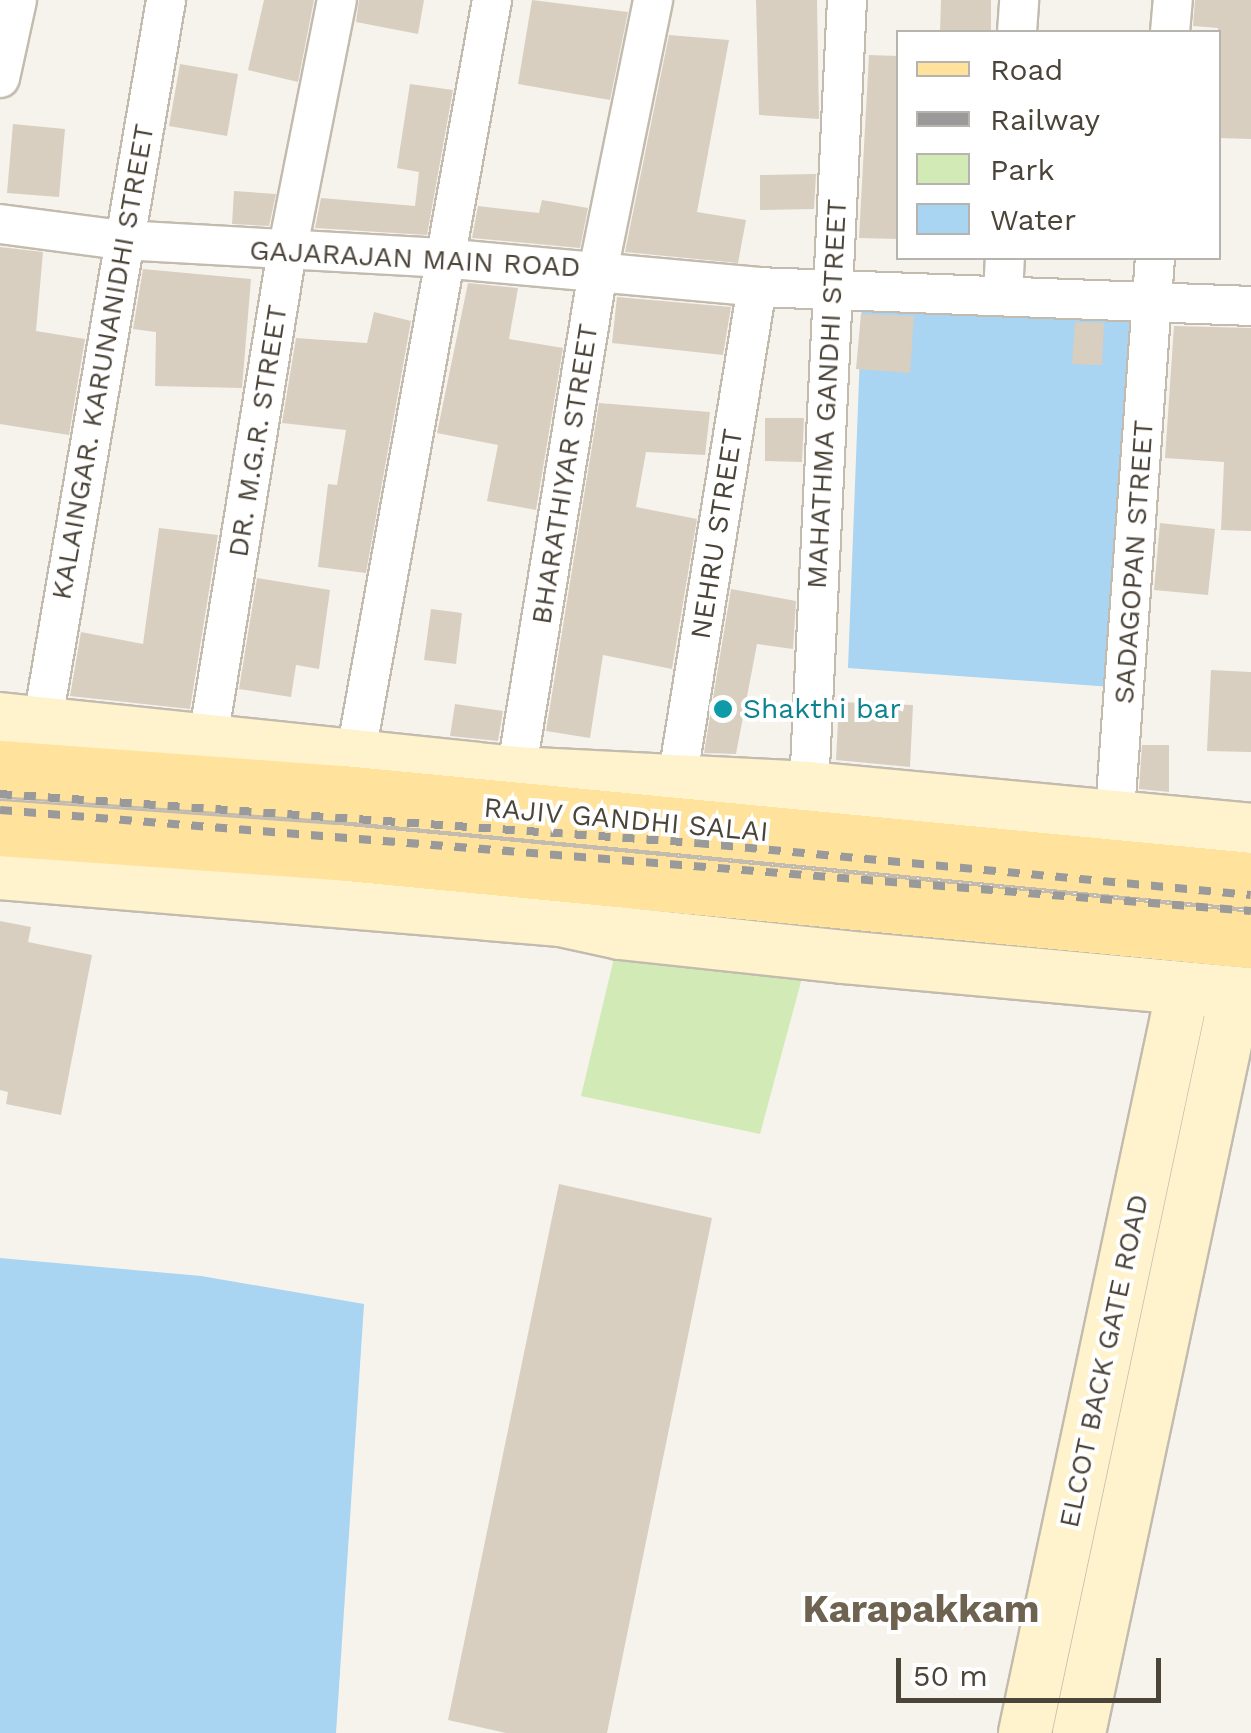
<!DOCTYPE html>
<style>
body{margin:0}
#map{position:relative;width:1251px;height:1733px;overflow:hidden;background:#f6f3ec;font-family:"Work Sans",sans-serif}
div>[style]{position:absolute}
.green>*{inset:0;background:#d2eab5}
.water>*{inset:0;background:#a9d4f2}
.building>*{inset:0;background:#d8cfc1}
.roads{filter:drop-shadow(2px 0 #c2bbae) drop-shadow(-2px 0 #c2bbae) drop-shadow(0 2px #c2bbae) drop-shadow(0 -2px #c2bbae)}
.street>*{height:38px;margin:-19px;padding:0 19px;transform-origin:19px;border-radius:19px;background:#fff}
.secondary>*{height:52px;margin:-26px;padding:0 26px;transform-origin:26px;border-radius:26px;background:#fff3cd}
.primary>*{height:55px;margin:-27.5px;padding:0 27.5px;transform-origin:27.5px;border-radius:27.5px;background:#ffe39c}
.rail>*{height:8px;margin-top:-4px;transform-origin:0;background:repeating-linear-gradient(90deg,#9a9a9a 0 12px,transparent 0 24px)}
.dots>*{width:28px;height:28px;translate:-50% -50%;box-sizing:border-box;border:5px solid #fff;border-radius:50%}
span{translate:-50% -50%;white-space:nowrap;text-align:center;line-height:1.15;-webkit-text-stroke:8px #fff;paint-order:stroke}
.street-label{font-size:28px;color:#4b4439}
.culture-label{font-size:28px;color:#0d838f}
.left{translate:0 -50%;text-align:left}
.district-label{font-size:38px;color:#6e6250;font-weight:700}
.legend{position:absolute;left:896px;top:30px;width:325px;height:230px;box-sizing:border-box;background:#fff;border:2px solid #b7b4b0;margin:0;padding:12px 18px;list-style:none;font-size:30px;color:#4b4439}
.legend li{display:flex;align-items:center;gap:20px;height:50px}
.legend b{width:50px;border:2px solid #b7b4b0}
.scale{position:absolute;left:896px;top:1658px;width:265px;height:45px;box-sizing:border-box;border:5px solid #4b4439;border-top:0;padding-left:12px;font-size:30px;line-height:35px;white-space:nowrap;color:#4b4439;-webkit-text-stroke:8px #fff;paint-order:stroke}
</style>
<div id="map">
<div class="green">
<i style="clip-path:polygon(620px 933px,809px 952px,760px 1134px,581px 1096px)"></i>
</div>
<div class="water">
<i style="clip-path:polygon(862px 301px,1141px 319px,1112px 687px,848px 668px)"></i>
<i style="clip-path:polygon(0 1258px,201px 1276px,364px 1304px,336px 1733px,0 1733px)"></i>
</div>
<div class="building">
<i style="clip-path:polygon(264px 0,314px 0,298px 82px,248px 70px)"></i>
<i style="clip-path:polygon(359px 0,424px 0,418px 34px,356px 22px)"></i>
<i style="clip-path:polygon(532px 0,628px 12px,610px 100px,518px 84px)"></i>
<i style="clip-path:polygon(756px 0,817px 0,819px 119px,759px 115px)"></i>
<i style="clip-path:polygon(941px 0,991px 0,991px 32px,940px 32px)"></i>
<i style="clip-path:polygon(1195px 0,1251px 0,1251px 139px,1218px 138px,1218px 28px,1193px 26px)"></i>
<i style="clip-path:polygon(669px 35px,729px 40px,697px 212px,746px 220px,738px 263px,625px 252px)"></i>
<i style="clip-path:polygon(869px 55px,898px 56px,898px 239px,859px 238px)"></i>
<i style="clip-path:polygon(180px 64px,238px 74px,227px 136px,169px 126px)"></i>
<i style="clip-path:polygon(410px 84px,453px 90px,427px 235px,315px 228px,321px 198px,415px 206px,419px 172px,397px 168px)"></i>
<i style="clip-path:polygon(13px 124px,65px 129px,59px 197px,7px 193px)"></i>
<i style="clip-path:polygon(816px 174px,814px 209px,760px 210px,760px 175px)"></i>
<i style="clip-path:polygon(234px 191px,276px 194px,269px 226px,232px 224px)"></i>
<i style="clip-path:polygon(542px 200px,588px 208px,580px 248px,472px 238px,478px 206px,539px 213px)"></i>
<i style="clip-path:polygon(0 247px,43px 252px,36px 331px,85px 339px,69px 435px,0 424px)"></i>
<i style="clip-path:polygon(143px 269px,251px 279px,242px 388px,155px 386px,156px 332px,133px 329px)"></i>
<i style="clip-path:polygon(468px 283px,518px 288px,509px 339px,563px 348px,536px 510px,487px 501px,498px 445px,437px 433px)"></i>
<i style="clip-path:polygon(617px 297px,731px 307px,723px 355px,612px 343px)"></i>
<i style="clip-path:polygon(374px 312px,411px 321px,366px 573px,318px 567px,328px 484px,337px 485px,346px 430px,282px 423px,296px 338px,367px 343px)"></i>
<i style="clip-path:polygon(861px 314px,914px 316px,910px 373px,856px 369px)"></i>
<i style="clip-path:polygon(1075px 322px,1104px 323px,1102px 365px,1072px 364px)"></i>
<i style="clip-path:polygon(1174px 326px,1251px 328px,1251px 531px,1221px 530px,1224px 462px,1165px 458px)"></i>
<i style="clip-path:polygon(599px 403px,710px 412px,705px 455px,646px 452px,636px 507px,697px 519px,672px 669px,603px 655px,590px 738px,546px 731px)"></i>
<i style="clip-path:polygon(765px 418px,804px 418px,802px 462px,765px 461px)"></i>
<i style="clip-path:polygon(1160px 523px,1215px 529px,1208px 595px,1154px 590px)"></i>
<i style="clip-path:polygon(159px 528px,218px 535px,190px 709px,70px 696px,81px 632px,143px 644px)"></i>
<i style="clip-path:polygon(257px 578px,330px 590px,319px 669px,296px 665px,291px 697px,239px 689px)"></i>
<i style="clip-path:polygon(731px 589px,796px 601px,793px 649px,757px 644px,736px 754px,704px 753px)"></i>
<i style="clip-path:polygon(431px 609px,462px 613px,456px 664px,424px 660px)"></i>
<i style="clip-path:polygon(1211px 670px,1251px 672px,1251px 752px,1207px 751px)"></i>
<i style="clip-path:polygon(839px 702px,913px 705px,910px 767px,836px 760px)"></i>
<i style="clip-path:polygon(455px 704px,503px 711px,498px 741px,450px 736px)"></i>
<i style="clip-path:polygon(1142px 745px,1169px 745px,1169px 792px,1139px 789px)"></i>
<i style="clip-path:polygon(0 921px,31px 927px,28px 942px,92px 955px,61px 1115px,6px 1104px,8px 1092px,0 1090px)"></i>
<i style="clip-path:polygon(559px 1184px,712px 1218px,607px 1733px,506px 1733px,448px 1720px)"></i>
</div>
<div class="roads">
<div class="street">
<i style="left:1017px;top:32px;width:32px;rotate:-86deg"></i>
<i style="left:1170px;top:32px;width:32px;rotate:-85deg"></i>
<i style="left:0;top:78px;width:80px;rotate:-77.7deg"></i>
<i style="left:0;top:224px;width:123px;rotate:7.5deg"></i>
<i style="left:122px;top:240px;width:320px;rotate:3.2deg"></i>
<i style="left:441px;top:258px;width:317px;rotate:5.2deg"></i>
<i style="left:757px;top:287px;width:494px;rotate:2.2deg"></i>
<i style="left:1003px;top:294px;width:36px;rotate:-87deg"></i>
<i style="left:42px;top:725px;width:736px;rotate:-80.29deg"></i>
<i style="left:207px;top:745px;width:499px;rotate:-80.8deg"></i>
<i style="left:287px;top:252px;width:257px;rotate:-78.8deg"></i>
<i style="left:516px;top:773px;width:509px;rotate:-80.72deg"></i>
<i style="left:598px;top:271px;width:277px;rotate:-78.5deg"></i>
<i style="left:351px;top:780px;width:793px;rotate:-79.75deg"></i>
<i style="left:677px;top:781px;width:500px;rotate:-80.8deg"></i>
<i style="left:809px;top:788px;width:789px;rotate:-87.24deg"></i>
<i style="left:1113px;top:839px;width:583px;rotate:-85.87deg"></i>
</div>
<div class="secondary">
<i style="left:0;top:719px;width:519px;rotate:5.97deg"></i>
<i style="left:516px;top:773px;width:293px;rotate:2.9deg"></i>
<i style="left:809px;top:788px;width:444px;rotate:5.4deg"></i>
<i style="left:0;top:873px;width:563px;rotate:4.79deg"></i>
<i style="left:561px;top:920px;width:60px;rotate:12.4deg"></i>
<i style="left:620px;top:933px;width:224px;rotate:6.1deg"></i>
<i style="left:843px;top:957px;width:410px;rotate:5.2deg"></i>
<i style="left:1025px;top:1733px;width:761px;rotate:-78.01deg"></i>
<i style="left:1079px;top:1733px;width:756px;rotate:-78.02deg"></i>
</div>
<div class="primary">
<i style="left:0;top:768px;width:343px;rotate:4.2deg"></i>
<i style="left:342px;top:793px;width:913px;rotate:5.47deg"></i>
<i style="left:0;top:828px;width:338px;rotate:4.1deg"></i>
<i style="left:337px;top:852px;width:918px;rotate:5.5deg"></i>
</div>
</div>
<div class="rail">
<i style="left:0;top:794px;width:699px;rotate:4.02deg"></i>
<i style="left:697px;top:843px;width:556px;rotate:5.36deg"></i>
<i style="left:0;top:810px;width:1255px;rotate:4.62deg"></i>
</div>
<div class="dots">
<i style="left:723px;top:709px;background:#0f9aa8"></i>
</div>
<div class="street-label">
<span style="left:415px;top:259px;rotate:3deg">GAJARAJAN MAIN ROAD</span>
<span style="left:103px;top:362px;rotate:-80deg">KALAINGAR. KARUNANIDHI STREET</span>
<span style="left:827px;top:394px;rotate:-87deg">MAHATHMA GANDHI STREET</span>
<span style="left:258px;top:431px;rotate:-81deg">DR. M.G.R. STREET</span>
<span style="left:565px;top:474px;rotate:-81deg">BHARATHIYAR STREET</span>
<span style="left:717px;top:534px;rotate:-81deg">NEHRU STREET</span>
<span style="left:1134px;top:562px;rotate:-86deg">SADAGOPAN STREET</span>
<span style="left:626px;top:820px;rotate:5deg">RAJIV GANDHI SALAI</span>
<span style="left:1104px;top:1361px;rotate:-78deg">ELCOT BACK GATE ROAD</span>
</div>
<div class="culture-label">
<span class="left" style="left:743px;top:709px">Shakthi bar</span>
</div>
<div class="district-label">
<span style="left:921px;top:1610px">Karapakkam</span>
</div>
<ul class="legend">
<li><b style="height:12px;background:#ffe39c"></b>Road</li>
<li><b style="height:12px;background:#9a9a9a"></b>Railway</li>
<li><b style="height:28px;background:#d2eab5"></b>Park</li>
<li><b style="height:28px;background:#a9d4f2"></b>Water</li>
</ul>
<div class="scale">50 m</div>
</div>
